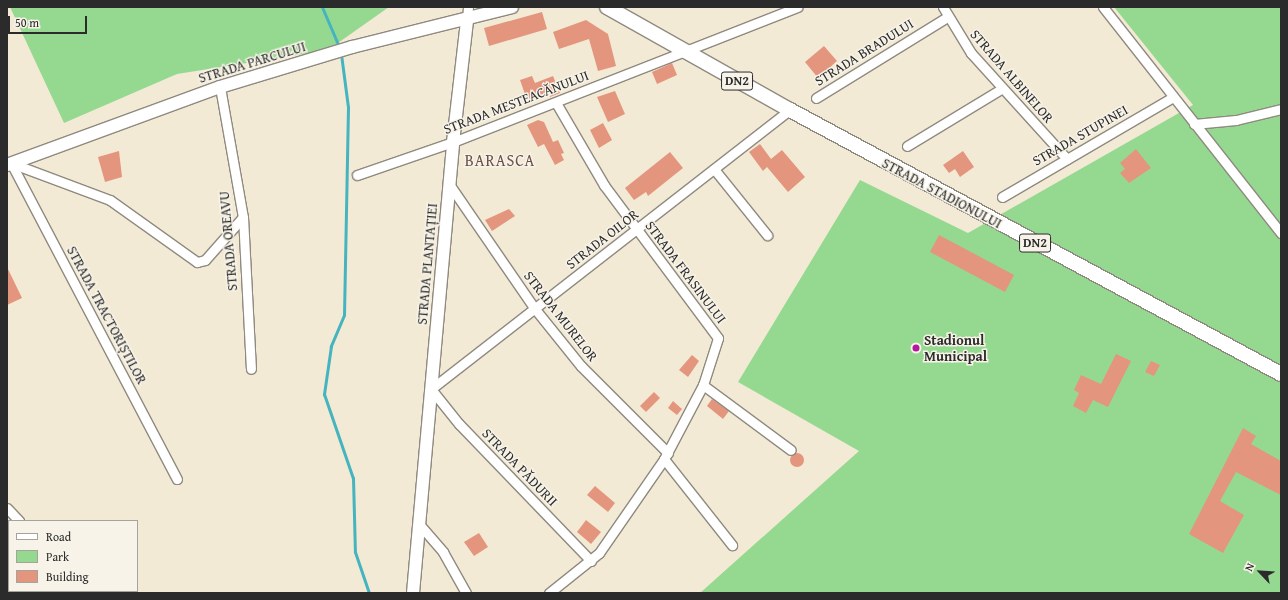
<!DOCTYPE html>
<meta charset="utf-8">
<style>
body{margin:0}
#map{position:relative;width:1288px;height:600px;overflow:hidden;background:#f3ead5;font-family:"Gentium Book Plus",serif}
div>[style]{position:absolute}
.green>*{inset:0;background:#95d991}
.stream>*{height:3px;margin:-1.5px;padding:0 1.5px;transform-origin:1.5px;border-radius:1.5px;background:#45b4bf}
.building>*{inset:0;background:#e4957e}
.round{border-radius:50%}
.roads{filter:drop-shadow(1px 0 #8f8a80) drop-shadow(-1px 0 #8f8a80) drop-shadow(0 1px #8f8a80) drop-shadow(0 -1px #8f8a80)}
.street>*{height:9px;margin:-4.5px;padding:0 4.5px;transform-origin:4.5px;border-radius:4.5px;background:#fff}
.secondary>*{height:12px;margin:-6px;padding:0 6px;transform-origin:6px;border-radius:6px;background:#fff}
.primary>*{height:14px;margin:-7px;padding:0 7px;transform-origin:7px;border-radius:7px;background:#fff}
.dots>*{width:11px;height:11px;translate:-50% -50%;box-sizing:border-box;border:2px solid #f7f3e8;border-radius:50%}
span{translate:-50% -50%;white-space:nowrap;text-align:center;line-height:1.15;-webkit-text-stroke:3px #f7f3e8;paint-order:stroke}
.shield-label span{padding:1px 3px;background:#f7f3e8;border:1px solid;border-radius:3px;-webkit-text-stroke-width:0}
.shield-label{font-size:13px;color:#2b2b2b;font-weight:700}
.street-label{font-size:14px;color:#2b2b2b}
.poi-label{font-size:14px;color:#2b2b2b;font-weight:700}
.left{translate:0 -50%;text-align:left}
.quarter-label{font-size:16px;color:#6c5048;letter-spacing:1px}
.frame{position:absolute;inset:0;border:8px solid #2b2b2b;pointer-events:none}
.legend{position:absolute;left:8px;top:520px;width:130px;height:72px;box-sizing:border-box;background:#f7f3e8;border:1px solid #a5a39c;margin:0;padding:5px 7px;list-style:none;font-size:12px;color:#2b2b2b}
.legend li{display:flex;align-items:center;gap:8px;height:20px}
.legend b{width:20px;border:1px solid #a5a39c}
.north{position:absolute;left:1240px;top:552px;width:40px;height:40px;-webkit-text-stroke:3px #f7f3e8;paint-order:stroke;rotate:295deg;font-size:11px;font-weight:700;line-height:16px;text-align:center;color:#2b2b2b}
.north::after{content:'';display:block;margin:auto;width:14px;height:18px;background:#2b2b2b;clip-path:polygon(50% 0,100% 100%,50% 72%,0 100%)}
.scale{position:absolute;left:8px;top:16px;width:79px;height:18px;box-sizing:border-box;border:2px solid #2b2b2b;border-top:0;padding-left:5px;font-size:12px;line-height:14px;white-space:nowrap;color:#2b2b2b;-webkit-text-stroke:3px #f7f3e8;paint-order:stroke}
</style>
<div id="map">
<div class="green">
<i style="clip-path:polygon(10px 7px,389px 7px,328px 50px,177px 74px,64px 123px)"></i>
<i style="clip-path:polygon(1114px 7px,1281px 7px,1281px 593px,700px 593px,859px 451px,738px 382px,860px 180px,968px 233px,1193px 105px)"></i>
</div>
<div class="stream">
<i style="left:322px;top:7px;width:46px;rotate:66.8deg"></i>
<i style="left:341px;top:54px;width:53px;rotate:82.5deg"></i>
<i style="left:348px;top:107px;width:208px;rotate:91.1deg"></i>
<i style="left:344px;top:315px;width:34px;rotate:113deg"></i>
<i style="left:331px;top:346px;width:49px;rotate:98.3deg"></i>
<i style="left:324px;top:394px;width:89px;rotate:71deg"></i>
<i style="left:353px;top:478px;width:74px;rotate:88.5deg"></i>
<i style="left:355px;top:552px;width:43px;rotate:71.1deg"></i>
</div>
<div class="building">
<i style="clip-path:polygon(542px 12px,547px 29px,489px 46px,484px 28px)"></i>
<i style="clip-path:polygon(586px 20px,608px 34px,616px 66px,598px 71px,589px 39px,559px 49px,553px 32px)"></i>
<i style="clip-path:polygon(824px 46px,837px 61px,818px 78px,805px 62px)"></i>
<i style="clip-path:polygon(672px 63px,677px 75px,657px 84px,652px 72px)"></i>
<i style="clip-path:polygon(532px 76px,535px 83px,553px 76px,560px 93px,550px 97px,548px 92px,527px 100px,520px 80px)"></i>
<i style="clip-path:polygon(615px 91px,625px 114px,608px 122px,597px 97px)"></i>
<i style="clip-path:polygon(538px 120px,544px 122px,553px 142px,558px 140px,564px 153px,561px 154px,564px 160px,555px 165px,544px 144px,538px 147px,527px 125px)"></i>
<i style="clip-path:polygon(603px 123px,612px 140px,599px 148px,590px 130px)"></i>
<i style="clip-path:polygon(760px 144px,771px 159px,782px 150px,805px 177px,788px 192px,767px 167px,763px 171px,749px 152px)"></i>
<i style="clip-path:polygon(1136px 149px,1151px 168px,1129px 183px,1120px 173px,1125px 169px,1120px 163px)"></i>
<i style="clip-path:polygon(119px 151px,122px 177px,105px 182px,98px 157px)"></i>
<i style="clip-path:polygon(963px 151px,974px 167px,960px 177px,955px 169px,949px 173px,943px 165px)"></i>
<i style="clip-path:polygon(670px 152px,683px 168px,648px 196px,646px 192px,634px 200px,625px 188px)"></i>
<i style="clip-path:polygon(509px 209px,515px 216px,492px 231px,485px 220px)"></i>
<i style="clip-path:polygon(939px 235px,1014px 275px,1005px 292px,930px 252px)"></i>
<i style="clip-path:polygon(7px 267px,22px 298px,7px 305px)"></i>
<i style="clip-path:polygon(1116px 354px,1131px 361px,1108px 407px,1093px 400px,1086px 413px,1073px 406px,1079px 393px,1074px 390px,1081px 375px,1101px 384px)"></i>
<i style="clip-path:polygon(692px 355px,699px 361px,688px 377px,679px 370px)"></i>
<i style="clip-path:polygon(1151px 361px,1160px 365px,1154px 376px,1145px 372px)"></i>
<i style="clip-path:polygon(654px 392px,660px 398px,646px 412px,640px 406px)"></i>
<i style="clip-path:polygon(712px 399px,729px 411px,723px 419px,707px 406px)"></i>
<i style="clip-path:polygon(673px 401px,682px 409px,677px 415px,668px 408px)"></i>
<i style="clip-path:polygon(1243px 428px,1256px 436px,1251px 444px,1281px 461px,1281px 495px,1236px 472px,1220px 501px,1244px 515px,1223px 553px,1189px 534px)"></i>
<i class="round" style="left:790px;top:453px;width:14px;height:14px"></i>
<i style="clip-path:polygon(595px 486px,615px 503px,608px 512px,587px 495px)"></i>
<i style="clip-path:polygon(586px 520px,601px 532px,591px 544px,577px 532px)"></i>
<i style="clip-path:polygon(479px 533px,488px 547px,474px 556px,464px 542px)"></i>
</div>
<div class="roads">
<div class="street">
<i style="left:943px;top:7px;width:54px;rotate:58.7deg"></i>
<i style="left:971px;top:53px;width:143px;rotate:47.8deg"></i>
<i style="left:1103px;top:7px;width:288px;rotate:51.8deg"></i>
<i style="left:467px;top:21px;width:14px;rotate:-86deg"></i>
<i style="left:220px;top:87px;width:132px;rotate:80deg"></i>
<i style="left:243px;top:217px;width:152px;rotate:87deg"></i>
<i style="left:816px;top:98px;width:154px;rotate:-31.7deg"></i>
<i style="left:1194px;top:124px;width:42px;rotate:-5.4deg"></i>
<i style="left:1236px;top:120px;width:46px;rotate:-13.7deg"></i>
<i style="left:907px;top:146px;width:110px;rotate:-31.2deg"></i>
<i style="left:11px;top:163px;width:357px;rotate:62.3deg"></i>
<i style="left:11px;top:163px;width:106px;rotate:20.5deg"></i>
<i style="left:110px;top:200px;width:107px;rotate:35.5deg"></i>
<i style="left:197px;top:262px;width:8px;rotate:-14deg"></i>
<i style="left:205px;top:260px;width:57px;rotate:-48.5deg"></i>
<i style="left:714px;top:169px;width:85px;rotate:51.2deg"></i>
<i style="left:357px;top:175px;width:102px;rotate:-19deg"></i>
<i style="left:453px;top:142px;width:370px;rotate:-21.4deg"></i>
<i style="left:449px;top:184px;width:152px;rotate:55.5deg"></i>
<i style="left:535px;top:309px;width:73px;rotate:51.1deg"></i>
<i style="left:581px;top:366px;width:123px;rotate:45deg"></i>
<i style="left:1002px;top:197px;width:198px;rotate:-30.3deg"></i>
<i style="left:703px;top:385px;width:109px;rotate:36.5deg"></i>
<i style="left:664px;top:459px;width:110px;rotate:51.7deg"></i>
<i style="left:7px;top:508px;width:18px;rotate:47deg"></i>
<i style="left:419px;top:524px;width:37px;rotate:49deg"></i>
<i style="left:443px;top:552px;width:47px;rotate:60.7deg"></i>
<i style="left:591px;top:561px;width:190px;rotate:-133.9deg"></i>
<i style="left:459px;top:424px;width:45px;rotate:-128.7deg"></i>
<i style="left:431px;top:389px;width:455px;rotate:-37.9deg"></i>
<i style="left:7px;top:575px;width:2px;rotate:-27deg"></i>
<i style="left:80px;top:591px;width:2px;rotate:63deg"></i>
<i style="left:549px;top:593px;width:64px;rotate:-38.7deg"></i>
<i style="left:599px;top:553px;width:114px;rotate:-55.3deg"></i>
<i style="left:664px;top:459px;width:84px;rotate:-62.2deg"></i>
<i style="left:703px;top:385px;width:49px;rotate:-72.3deg"></i>
<i style="left:718px;top:338px;width:191px;rotate:-126.7deg"></i>
<i style="left:604px;top:185px;width:95px;rotate:-120.3deg"></i>
</div>
<div class="secondary">
<i style="left:7px;top:165px;width:227px;rotate:-20.1deg"></i>
<i style="left:220px;top:87px;width:138px;rotate:-16.9deg"></i>
<i style="left:352px;top:47px;width:165px;rotate:-14deg"></i>
<i style="left:413px;top:593px;width:453px;rotate:-84.9deg"></i>
<i style="left:453px;top:142px;width:122px;rotate:-83.4deg"></i>
</div>
<div class="primary">
<i style="left:607px;top:7px;width:210px;rotate:29.4deg"></i>
<i style="left:790px;top:110px;width:557px;rotate:28.27deg"></i>
</div>
</div>
<div class="dots">
<i style="left:916px;top:348px;background:#b5179e"></i>
</div>
<div class="shield-label">
<span style="left:737px;top:81px">DN2</span>
<span style="left:1035px;top:243px">DN2</span>
</div>
<div class="street-label">
<span style="left:864px;top:52px;rotate:-32deg">STRADA BRADULUI</span>
<span style="left:252px;top:62px;rotate:-17deg">STRADA PARCULUI</span>
<span style="left:1012px;top:76px;rotate:49deg">STRADA ALBINELOR</span>
<span style="left:516px;top:102px;rotate:-21deg">STRADA MESTEACĂNULUI</span>
<span style="left:1080px;top:135px;rotate:-30deg">STRADA STUPINEI</span>
<span style="left:942px;top:193px;rotate:28deg">STRADA STADIONULUI</span>
<span style="left:602px;top:239px;rotate:-38deg">STRADA OILOR</span>
<span style="left:228px;top:241px;rotate:-95deg">STRADA OREAVU</span>
<span style="left:427px;top:264px;rotate:-85deg">STRADA PLANTAȚIEI</span>
<span style="left:686px;top:272px;rotate:53deg">STRADA FRASINULUI</span>
<span style="left:107px;top:315px;rotate:62deg">STRADA TRACTORIȘTILOR</span>
<span style="left:561px;top:316px;rotate:52deg">STRADA MURELOR</span>
<span style="left:520px;top:467px;rotate:46deg">STRADA PĂDURII</span>
</div>
<div class="poi-label">
<span class="left" style="left:924px;top:348px">Stadionul<br>Municipal</span>
</div>
<div class="quarter-label">
<span style="left:500px;top:160px">BARASCA</span>
</div>
<div class="frame"></div>
<ul class="legend">
<li><b style="height:5px;background:#fff"></b>Road</li>
<li><b style="height:11px;background:#95d991"></b>Park</li>
<li><b style="height:11px;background:#e4957e"></b>Building</li>
</ul>
<div class="north">N</div>
<div class="scale">50 m</div>
</div>
